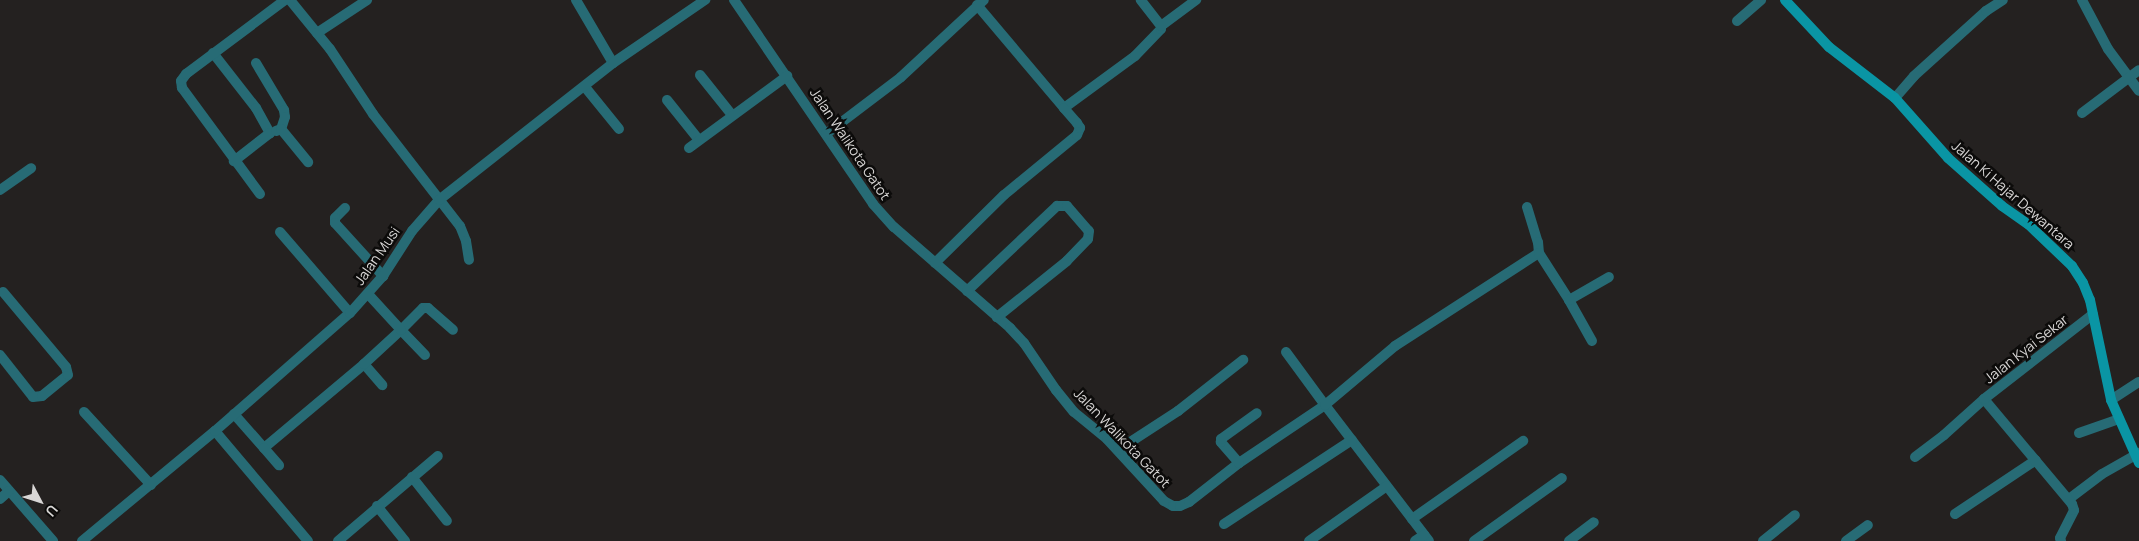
<!DOCTYPE html>
<style>
body{margin:0}
#map{position:relative;width:2139px;height:541px;overflow:hidden;background:#242120;font-family:Manrope,sans-serif}
div>[style]{position:absolute}
.street>*{height:10px;margin:-5px;padding:0 5px;transform-origin:5px;border-radius:5px;background:#276b75}
.secondary>*{height:10px;margin:-5px;padding:0 5px;transform-origin:5px;border-radius:5px;background:#0a95a4}
span{translate:-50% -50%;white-space:nowrap;text-align:center;line-height:1.15;-webkit-text-stroke:5px #0c0b0a;paint-order:stroke}
.street-label{font-size:14px;color:#d8d6d5}
.north{position:absolute;left:15px;top:476px;width:50px;height:50px;-webkit-text-stroke:4px #0c0b0a;paint-order:stroke;rotate:130deg;font-size:14px;font-weight:700;line-height:20px;text-align:center;color:#d8d6d5}
.north::after{content:'';display:block;margin:auto;width:18px;height:22px;background:#d8d6d5;clip-path:polygon(50% 0,100% 100%,50% 72%,0 100%)}
</style>
<div id="map">
<div class="street">
<i style="left:290px;top:0;width:63px;rotate:50.8deg"></i>
<i style="left:330px;top:49px;width:78px;rotate:56.5deg"></i>
<i style="left:373px;top:114px;width:142px;rotate:52.2deg"></i>
<i style="left:460px;top:226px;width:16px;rotate:68deg"></i>
<i style="left:466px;top:241px;width:19px;rotate:81deg"></i>
<i style="left:576px;top:0;width:73px;rotate:59.6deg"></i>
<i style="left:734px;top:0;width:247px;rotate:55.7deg"></i>
<i style="left:873px;top:204px;width:31px;rotate:48deg"></i>
<i style="left:894px;top:227px;width:154px;rotate:41deg"></i>
<i style="left:1010px;top:328px;width:21px;rotate:47deg"></i>
<i style="left:1024px;top:343px;width:57px;rotate:55.8deg"></i>
<i style="left:1056px;top:390px;width:28px;rotate:51deg"></i>
<i style="left:1074px;top:412px;width:43px;rotate:39.3deg"></i>
<i style="left:1107px;top:439px;width:84px;rotate:47.4deg"></i>
<i style="left:1164px;top:501px;width:10px;rotate:29deg"></i>
<i style="left:1173px;top:506px;width:7px"></i>
<i style="left:1180px;top:506px;width:10px;rotate:-24deg"></i>
<i style="left:1189px;top:502px;width:63px;rotate:-38deg"></i>
<i style="left:1239px;top:463px;width:104px;rotate:-34deg"></i>
<i style="left:1325px;top:405px;width:171px;rotate:52.6deg"></i>
<i style="left:2082px;top:0;width:55px;rotate:62deg"></i>
<i style="left:2108px;top:49px;width:52px;rotate:53.6deg"></i>
<i style="left:977px;top:5px;width:135px;rotate:49.8deg"></i>
<i style="left:1064px;top:108px;width:88px;rotate:-36.2deg"></i>
<i style="left:1135px;top:56px;width:37px;rotate:-46deg"></i>
<i style="left:1161px;top:29px;width:3px;rotate:-90deg"></i>
<i style="left:1161px;top:26px;width:33px;rotate:-128deg"></i>
<i style="left:1737px;top:21px;width:32px;rotate:-41deg"></i>
<i style="left:1161px;top:26px;width:44px;rotate:-36.6deg"></i>
<i style="left:317px;top:33px;width:60px;rotate:-33.4deg"></i>
<i style="left:213px;top:53px;width:70px;rotate:52deg"></i>
<i style="left:256px;top:108px;width:29px;rotate:61deg"></i>
<i style="left:270px;top:133px;width:46px;rotate:142.1deg"></i>
<i style="left:256px;top:63px;width:55px;rotate:59.2deg"></i>
<i style="left:284px;top:110px;width:7px;rotate:82deg"></i>
<i style="left:285px;top:117px;width:13px;rotate:108deg"></i>
<i style="left:700px;top:75px;width:51px;rotate:51.3deg"></i>
<i style="left:585px;top:87px;width:54px;rotate:51deg"></i>
<i style="left:1895px;top:98px;width:29px;rotate:-49deg"></i>
<i style="left:1914px;top:76px;width:97px;rotate:-42.1deg"></i>
<i style="left:1986px;top:11px;width:20px;rotate:-33deg"></i>
<i style="left:667px;top:100px;width:51px;rotate:51.3deg"></i>
<i style="left:2082px;top:113px;width:71px;rotate:-37deg"></i>
<i style="left:276px;top:131px;width:5px;rotate:-22deg"></i>
<i style="left:281px;top:129px;width:43px;rotate:50.7deg"></i>
<i style="left:826px;top:134px;width:94px;rotate:-37.2deg"></i>
<i style="left:901px;top:77px;width:113px;rotate:-42.9deg"></i>
<i style="left:689px;top:148px;width:122px;rotate:-36.3deg"></i>
<i style="left:0;top:190px;width:38px;rotate:-35deg"></i>
<i style="left:260px;top:194px;width:132px;rotate:-126.3deg"></i>
<i style="left:182px;top:88px;width:7px;rotate:-98deg"></i>
<i style="left:181px;top:81px;width:9px;rotate:-54deg"></i>
<i style="left:186px;top:74px;width:124px;rotate:-36.8deg"></i>
<i style="left:1527px;top:207px;width:37px;rotate:73deg"></i>
<i style="left:1538px;top:242px;width:11px;rotate:85deg"></i>
<i style="left:345px;top:208px;width:14px;rotate:135deg"></i>
<i style="left:335px;top:218px;width:5px;rotate:90deg"></i>
<i style="left:335px;top:223px;width:72px;rotate:47.8deg"></i>
<i style="left:280px;top:232px;width:107px;rotate:49.2deg"></i>
<i style="left:935px;top:263px;width:97px;rotate:-44.6deg"></i>
<i style="left:1004px;top:195px;width:94px;rotate:-39.4deg"></i>
<i style="left:1077px;top:135px;width:8px;rotate:-67deg"></i>
<i style="left:1080px;top:128px;width:6px;rotate:-121deg"></i>
<i style="left:1077px;top:123px;width:20px;rotate:-131deg"></i>
<i style="left:967px;top:291px;width:124px;rotate:-43.4deg"></i>
<i style="left:1057px;top:206px;width:10px"></i>
<i style="left:1067px;top:206px;width:33px;rotate:49deg"></i>
<i style="left:1089px;top:231px;width:8px;rotate:97deg"></i>
<i style="left:1088px;top:239px;width:30px;rotate:134deg"></i>
<i style="left:1067px;top:261px;width:90px;rotate:141.3deg"></i>
<i style="left:1569px;top:300px;width:47px;rotate:60.7deg"></i>
<i style="left:1286px;top:352px;width:66px;rotate:53.7deg"></i>
<i style="left:1325px;top:405px;width:92px;rotate:-40.1deg"></i>
<i style="left:1395px;top:346px;width:171px;rotate:-32.9deg"></i>
<i style="left:1539px;top:253px;width:56px;rotate:57.4deg"></i>
<i style="left:1569px;top:300px;width:46px;rotate:-29.9deg"></i>
<i style="left:0;top:355px;width:53px;rotate:51.8deg"></i>
<i style="left:33px;top:397px;width:9px;rotate:-6deg"></i>
<i style="left:42px;top:396px;width:33px;rotate:-39deg"></i>
<i style="left:68px;top:375px;width:8px;rotate:-104deg"></i>
<i style="left:66px;top:367px;width:98px;rotate:-130deg"></i>
<i style="left:425px;top:355px;width:35px;rotate:-134deg"></i>
<i style="left:401px;top:330px;width:31px;rotate:-45deg"></i>
<i style="left:423px;top:308px;width:5px"></i>
<i style="left:428px;top:308px;width:33px;rotate:41deg"></i>
<i style="left:364px;top:364px;width:28px;rotate:49deg"></i>
<i style="left:2111px;top:400px;width:33px;rotate:-33deg"></i>
<i style="left:84px;top:412px;width:99px;rotate:47.5deg"></i>
<i style="left:234px;top:414px;width:45px;rotate:48.6deg"></i>
<i style="left:264px;top:448px;width:131px;rotate:-40deg"></i>
<i style="left:364px;top:364px;width:50px;rotate:-42.6deg"></i>
<i style="left:401px;top:330px;width:47px;rotate:-132.4deg"></i>
<i style="left:215px;top:431px;width:144px;rotate:49.8deg"></i>
<i style="left:2079px;top:433px;width:42px;rotate:-19.3deg"></i>
<i style="left:264px;top:448px;width:23px;rotate:49deg"></i>
<i style="left:1118px;top:450px;width:72px;rotate:-33deg"></i>
<i style="left:1178px;top:411px;width:83px;rotate:-38.1deg"></i>
<i style="left:1915px;top:457px;width:36px;rotate:-37deg"></i>
<i style="left:1944px;top:435px;width:54px;rotate:-42deg"></i>
<i style="left:1239px;top:463px;width:28px;rotate:-131deg"></i>
<i style="left:1221px;top:442px;width:3px;rotate:-90deg"></i>
<i style="left:1221px;top:439px;width:44px;rotate:-35.8deg"></i>
<i style="left:412px;top:477px;width:56px;rotate:51.5deg"></i>
<i style="left:0;top:480px;width:81px;rotate:49deg"></i>
<i style="left:0;top:499px;width:12px;rotate:-42deg"></i>
<i style="left:2069px;top:499px;width:41px;rotate:-37.1deg"></i>
<i style="left:2102px;top:474px;width:43px;rotate:-29.6deg"></i>
<i style="left:377px;top:506px;width:45px;rotate:51.3deg"></i>
<i style="left:1955px;top:514px;width:97px;rotate:-33.7deg"></i>
<i style="left:1412px;top:519px;width:136px;rotate:-35.1deg"></i>
<i style="left:1224px;top:524px;width:153px;rotate:-33.3deg"></i>
<i style="left:82px;top:541px;width:173px;rotate:-39.6deg"></i>
<i style="left:215px;top:431px;width:179px;rotate:-41.2deg"></i>
<i style="left:350px;top:313px;width:50px;rotate:-48.3deg"></i>
<i style="left:383px;top:276px;width:54px;rotate:-57.2deg"></i>
<i style="left:412px;top:231px;width:41px;rotate:-48.9deg"></i>
<i style="left:439px;top:200px;width:221px;rotate:-38.2deg"></i>
<i style="left:613px;top:63px;width:112px;rotate:-34.4deg"></i>
<i style="left:338px;top:541px;width:131px;rotate:-40.4deg"></i>
<i style="left:1309px;top:541px;width:95px;rotate:-35.2deg"></i>
<i style="left:1415px;top:541px;width:11px;rotate:-34deg"></i>
<i style="left:1474px;top:541px;width:108px;rotate:-35.6deg"></i>
<i style="left:1569px;top:541px;width:31px;rotate:-37deg"></i>
<i style="left:1763px;top:541px;width:41px;rotate:-39.1deg"></i>
<i style="left:1846px;top:541px;width:27px;rotate:-36deg"></i>
<i style="left:2061px;top:541px;width:3px;rotate:-108deg"></i>
<i style="left:2060px;top:538px;width:31px;rotate:-63deg"></i>
<i style="left:2074px;top:510px;width:6px;rotate:-108deg"></i>
<i style="left:2072px;top:504px;width:137px;rotate:-130deg"></i>
<i style="left:1984px;top:399px;width:138px;rotate:-37.9deg"></i>
</div>
<div class="secondary">
<i style="left:1785px;top:0;width:64px;rotate:46.9deg"></i>
<i style="left:1829px;top:47px;width:83px;rotate:37.7deg"></i>
<i style="left:1895px;top:98px;width:80px;rotate:48.5deg"></i>
<i style="left:1948px;top:158px;width:72px;rotate:41.6deg"></i>
<i style="left:2002px;top:206px;width:32px;rotate:35deg"></i>
<i style="left:2028px;top:224px;width:61px;rotate:43.7deg"></i>
<i style="left:2072px;top:266px;width:20px;rotate:57deg"></i>
<i style="left:2083px;top:283px;width:18px;rotate:68deg"></i>
<i style="left:2090px;top:300px;width:102px;rotate:78.1deg"></i>
<i style="left:2111px;top:400px;width:69px;rotate:66deg"></i>
</div>
<div class="street-label">
<span style="left:850px;top:144px;rotate:56deg">Jalan Walikota Gatot</span>
<span style="left:2013px;top:195px;rotate:41deg">Jalan Ki Hajar Dewantara</span>
<span style="left:377px;top:256px;rotate:-55deg">Jalan Musi</span>
<span style="left:2026px;top:349px;rotate:-38deg">Jalan Kyai Sekar</span>
<span style="left:1122px;top:438px;rotate:46deg">Jalan Walikota Gatot</span>
</div>
<div class="north">U</div>
</div>
